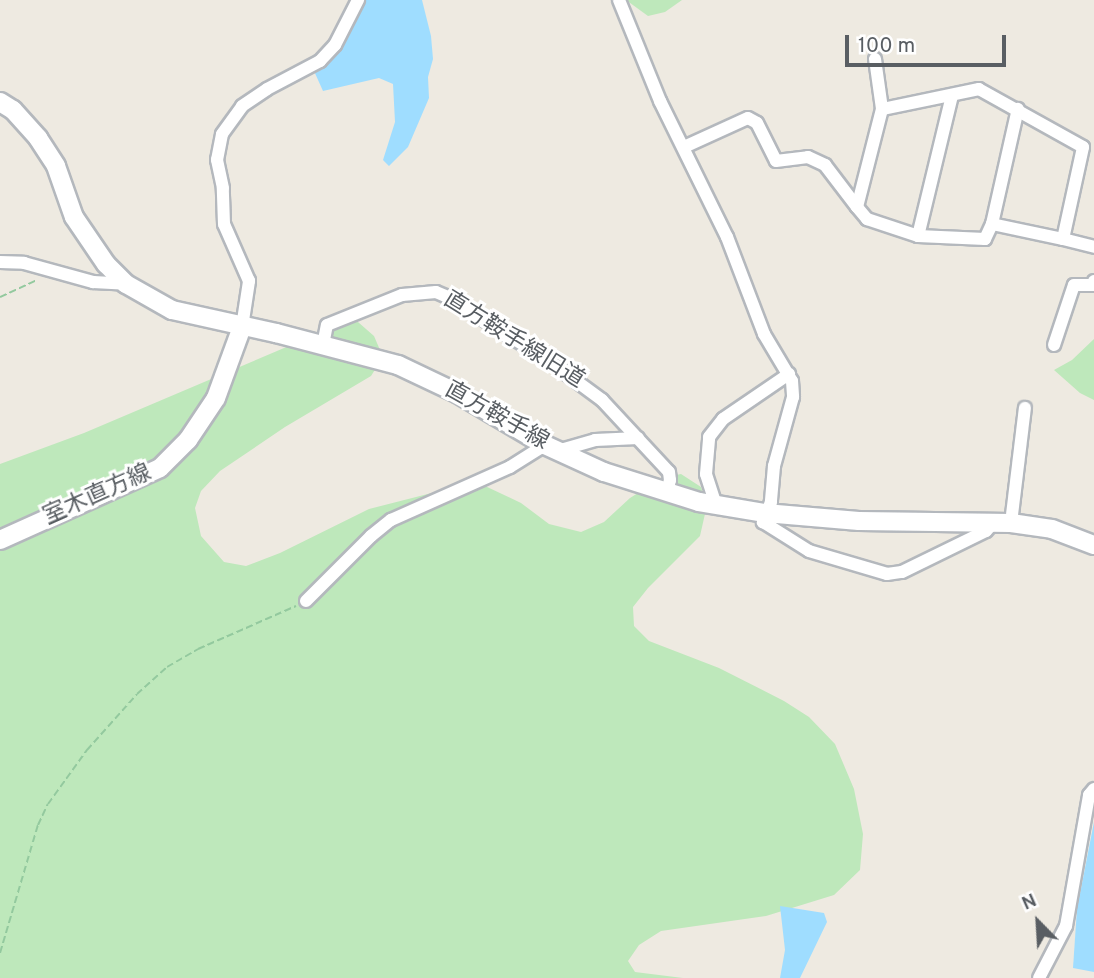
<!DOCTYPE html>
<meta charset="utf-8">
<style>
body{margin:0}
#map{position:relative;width:1094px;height:978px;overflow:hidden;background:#eeeae1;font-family:Overpass,"Noto Sans JP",sans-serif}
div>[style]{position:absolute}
.green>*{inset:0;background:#bee8bb}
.water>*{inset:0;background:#9fddff}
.path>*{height:2px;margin-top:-1px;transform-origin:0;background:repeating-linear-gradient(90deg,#93c99e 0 7px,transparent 0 10.5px)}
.roads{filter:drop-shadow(2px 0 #b4b8bd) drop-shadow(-2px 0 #b4b8bd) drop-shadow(0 2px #b4b8bd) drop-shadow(0 -2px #b4b8bd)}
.street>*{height:12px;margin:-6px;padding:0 6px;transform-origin:6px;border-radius:6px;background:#fff}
.secondary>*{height:18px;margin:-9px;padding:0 9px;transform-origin:9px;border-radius:9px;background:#fff}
span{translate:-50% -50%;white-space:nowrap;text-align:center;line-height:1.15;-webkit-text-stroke:6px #fff;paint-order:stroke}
.street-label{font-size:23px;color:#595e63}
.north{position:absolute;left:1003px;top:887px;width:70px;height:70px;-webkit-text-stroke:5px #fff;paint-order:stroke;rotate:336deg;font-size:19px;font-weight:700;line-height:28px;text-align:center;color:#595e63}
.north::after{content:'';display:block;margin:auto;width:24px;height:32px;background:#595e63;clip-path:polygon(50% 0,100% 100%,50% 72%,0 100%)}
.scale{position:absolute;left:845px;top:35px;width:161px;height:32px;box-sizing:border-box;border:4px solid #595e63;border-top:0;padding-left:9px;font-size:21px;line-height:24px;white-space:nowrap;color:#595e63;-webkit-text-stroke:5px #fff;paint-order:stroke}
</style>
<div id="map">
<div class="green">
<i style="clip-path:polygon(626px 0,682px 0,665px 12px,648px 16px)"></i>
<i style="clip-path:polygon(358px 322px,374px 336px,383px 357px,371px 376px,285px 427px,220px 471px,201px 491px,195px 508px,201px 536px,224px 562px,246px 566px,280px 553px,369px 509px,467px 484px,485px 486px,521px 503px,549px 524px,581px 532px,604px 522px,630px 498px,662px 478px,681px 474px,701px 487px,707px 505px,700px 536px,648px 588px,633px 607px,634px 626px,649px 641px,719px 668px,784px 701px,809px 717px,835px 744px,854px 789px,863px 834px,860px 870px,834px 895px,766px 916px,661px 931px,639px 945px,628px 961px,635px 972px,683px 978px,0 978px,0 464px,84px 433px,343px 323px)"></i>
<i style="clip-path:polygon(1094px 339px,1094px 400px,1080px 393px,1054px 370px,1072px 360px)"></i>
</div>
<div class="water">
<i style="clip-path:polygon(365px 0,422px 0,431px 36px,433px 59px,428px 77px,429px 98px,408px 147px,389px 166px,383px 160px,395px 122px,393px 84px,379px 78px,323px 91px,314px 71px,332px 58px)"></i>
<i style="clip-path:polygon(1094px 822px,1094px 972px,1073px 968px,1077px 909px)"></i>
<i style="clip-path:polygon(780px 906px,824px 913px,827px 922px,800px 978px,780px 978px,785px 950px)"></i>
</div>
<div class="path">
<i style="left:0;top:297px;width:41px;rotate:-24.7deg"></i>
<i style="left:0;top:953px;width:134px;rotate:-73.5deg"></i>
<i style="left:38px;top:825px;width:23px;rotate:-65deg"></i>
<i style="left:48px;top:804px;width:67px;rotate:-54.2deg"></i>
<i style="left:87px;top:750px;width:75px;rotate:-48.2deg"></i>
<i style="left:137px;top:694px;width:40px;rotate:-42deg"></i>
<i style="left:167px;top:667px;width:36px;rotate:-30deg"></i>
<i style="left:198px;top:649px;width:107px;rotate:-23.7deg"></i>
</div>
<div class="roads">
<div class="street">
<i style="left:619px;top:0;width:109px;rotate:67.9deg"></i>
<i style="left:660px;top:101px;width:152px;rotate:63.8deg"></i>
<i style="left:727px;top:237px;width:104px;rotate:69.1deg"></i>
<i style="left:764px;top:334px;width:55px;rotate:59.2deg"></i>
<i style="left:792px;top:381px;width:16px;rotate:86deg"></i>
<i style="left:793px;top:397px;width:72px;rotate:105.4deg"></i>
<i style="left:774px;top:466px;width:36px;rotate:95deg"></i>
<i style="left:771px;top:502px;width:22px;rotate:112deg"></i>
<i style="left:763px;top:522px;width:54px;rotate:32.2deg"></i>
<i style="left:809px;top:551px;width:81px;rotate:16.4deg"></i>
<i style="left:887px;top:574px;width:15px;rotate:-8deg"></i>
<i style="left:902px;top:572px;width:93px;rotate:-26deg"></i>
<i style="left:986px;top:531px;width:11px;rotate:-49deg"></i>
<i style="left:875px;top:59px;width:50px;rotate:82deg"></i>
<i style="left:684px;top:147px;width:70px;rotate:-24.4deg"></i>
<i style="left:748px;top:118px;width:10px;rotate:29deg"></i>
<i style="left:757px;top:123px;width:42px;rotate:63.4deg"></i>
<i style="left:776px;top:161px;width:32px;rotate:-7deg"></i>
<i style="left:808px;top:157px;width:19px;rotate:25deg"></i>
<i style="left:825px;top:165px;width:53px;rotate:52.7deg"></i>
<i style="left:857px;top:207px;width:16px;rotate:50deg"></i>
<i style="left:867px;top:219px;width:54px;rotate:18.4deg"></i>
<i style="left:918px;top:236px;width:67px;rotate:2.6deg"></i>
<i style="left:985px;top:239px;width:17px;rotate:-65deg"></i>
<i style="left:992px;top:224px;width:73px;rotate:11.9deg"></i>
<i style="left:1063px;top:239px;width:94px;rotate:-77.7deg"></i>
<i style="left:1083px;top:147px;width:119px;rotate:-150.9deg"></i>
<i style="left:979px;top:89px;width:99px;rotate:168.3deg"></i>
<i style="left:882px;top:109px;width:101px;rotate:104.3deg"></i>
<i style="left:992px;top:224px;width:118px;rotate:-77.3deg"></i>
<i style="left:918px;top:236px;width:145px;rotate:-76.4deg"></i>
<i style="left:1063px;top:239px;width:32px;rotate:14deg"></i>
<i style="left:0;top:262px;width:24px;rotate:2deg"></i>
<i style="left:24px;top:263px;width:72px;rotate:15.4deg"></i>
<i style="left:93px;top:282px;width:33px;rotate:3deg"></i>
<i style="left:242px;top:327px;width:47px;rotate:-81.3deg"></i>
<i style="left:249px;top:281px;width:62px;rotate:-113.7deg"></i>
<i style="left:224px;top:224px;width:36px;rotate:-92deg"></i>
<i style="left:223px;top:188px;width:29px;rotate:-102deg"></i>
<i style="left:217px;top:160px;width:26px;rotate:-79deg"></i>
<i style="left:222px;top:134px;width:34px;rotate:-54deg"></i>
<i style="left:242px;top:106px;width:30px;rotate:-34deg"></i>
<i style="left:267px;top:89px;width:60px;rotate:-27.8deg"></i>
<i style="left:320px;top:61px;width:22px;rotate:-47deg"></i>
<i style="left:335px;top:45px;width:51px;rotate:-62.9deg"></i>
<i style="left:323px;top:345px;width:20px;rotate:-79deg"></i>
<i style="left:327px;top:325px;width:81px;rotate:-21.8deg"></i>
<i style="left:402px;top:295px;width:34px;rotate:-5deg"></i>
<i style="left:436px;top:292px;width:15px;rotate:23deg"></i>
<i style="left:450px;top:298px;width:117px;rotate:32.5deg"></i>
<i style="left:549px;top:361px;width:66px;rotate:36.3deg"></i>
<i style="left:602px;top:400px;width:98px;rotate:47.1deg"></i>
<i style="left:669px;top:472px;width:8px;rotate:83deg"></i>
<i style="left:670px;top:480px;width:12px;rotate:104deg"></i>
<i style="left:1054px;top:345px;width:63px;rotate:-71.6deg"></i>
<i style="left:1074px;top:285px;width:19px"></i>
<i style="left:1093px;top:285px;width:4px;rotate:-76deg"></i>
<i style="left:557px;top:451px;width:40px;rotate:-16deg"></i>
<i style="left:595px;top:440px;width:43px;rotate:-2.7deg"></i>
<i style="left:715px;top:502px;width:29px;rotate:-108deg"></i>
<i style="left:706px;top:474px;width:37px;rotate:-85deg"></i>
<i style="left:709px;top:437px;width:23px;rotate:-52deg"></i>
<i style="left:723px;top:419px;width:80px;rotate:-34.3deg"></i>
<i style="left:1011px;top:523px;width:116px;rotate:-83.1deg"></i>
<i style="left:306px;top:601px;width:92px;rotate:-45deg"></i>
<i style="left:371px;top:536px;width:26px;rotate:-39deg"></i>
<i style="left:391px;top:520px;width:130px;rotate:-24deg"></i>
<i style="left:510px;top:467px;width:41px;rotate:-32.2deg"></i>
<i style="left:1039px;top:978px;width:59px;rotate:-62.6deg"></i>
<i style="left:1066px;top:926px;width:133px;rotate:-80deg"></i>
<i style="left:1089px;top:795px;width:8px;rotate:-50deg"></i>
</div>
<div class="secondary">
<i style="left:0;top:102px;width:15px;rotate:32deg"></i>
<i style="left:13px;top:110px;width:38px;rotate:48deg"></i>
<i style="left:38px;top:138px;width:33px;rotate:57deg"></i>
<i style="left:56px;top:166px;width:54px;rotate:70.6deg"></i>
<i style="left:74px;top:217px;width:57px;rotate:55.8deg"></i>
<i style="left:106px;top:264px;width:28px;rotate:45deg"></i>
<i style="left:126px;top:284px;width:53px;rotate:29.5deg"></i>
<i style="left:172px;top:310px;width:107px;rotate:12.5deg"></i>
<i style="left:276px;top:333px;width:126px;rotate:14.7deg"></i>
<i style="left:398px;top:365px;width:65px;rotate:25.4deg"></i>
<i style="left:457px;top:393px;width:102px;rotate:30.6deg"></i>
<i style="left:545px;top:445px;width:65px;rotate:24.6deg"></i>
<i style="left:604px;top:472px;width:100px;rotate:17.5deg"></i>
<i style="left:699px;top:502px;width:67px;rotate:9.5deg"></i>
<i style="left:765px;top:513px;width:94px;rotate:4.9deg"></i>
<i style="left:859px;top:521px;width:152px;rotate:0.8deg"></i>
<i style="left:1011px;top:523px;width:41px;rotate:8.3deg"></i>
<i style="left:1052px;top:529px;width:45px;rotate:20.9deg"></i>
<i style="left:0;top:540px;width:175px;rotate:-24.2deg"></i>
<i style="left:160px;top:468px;width:40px;rotate:-45deg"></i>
<i style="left:188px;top:440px;width:50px;rotate:-56.3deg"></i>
<i style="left:216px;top:398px;width:76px;rotate:-69.9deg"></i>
</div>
</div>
<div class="street-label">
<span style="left:513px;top:341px;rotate:32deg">直方鞍手線旧道</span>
<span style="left:496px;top:417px;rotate:29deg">直方鞍手線</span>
<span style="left:98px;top:496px;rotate:-24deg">室木直方線</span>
</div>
<div class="north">N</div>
<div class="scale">100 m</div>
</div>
